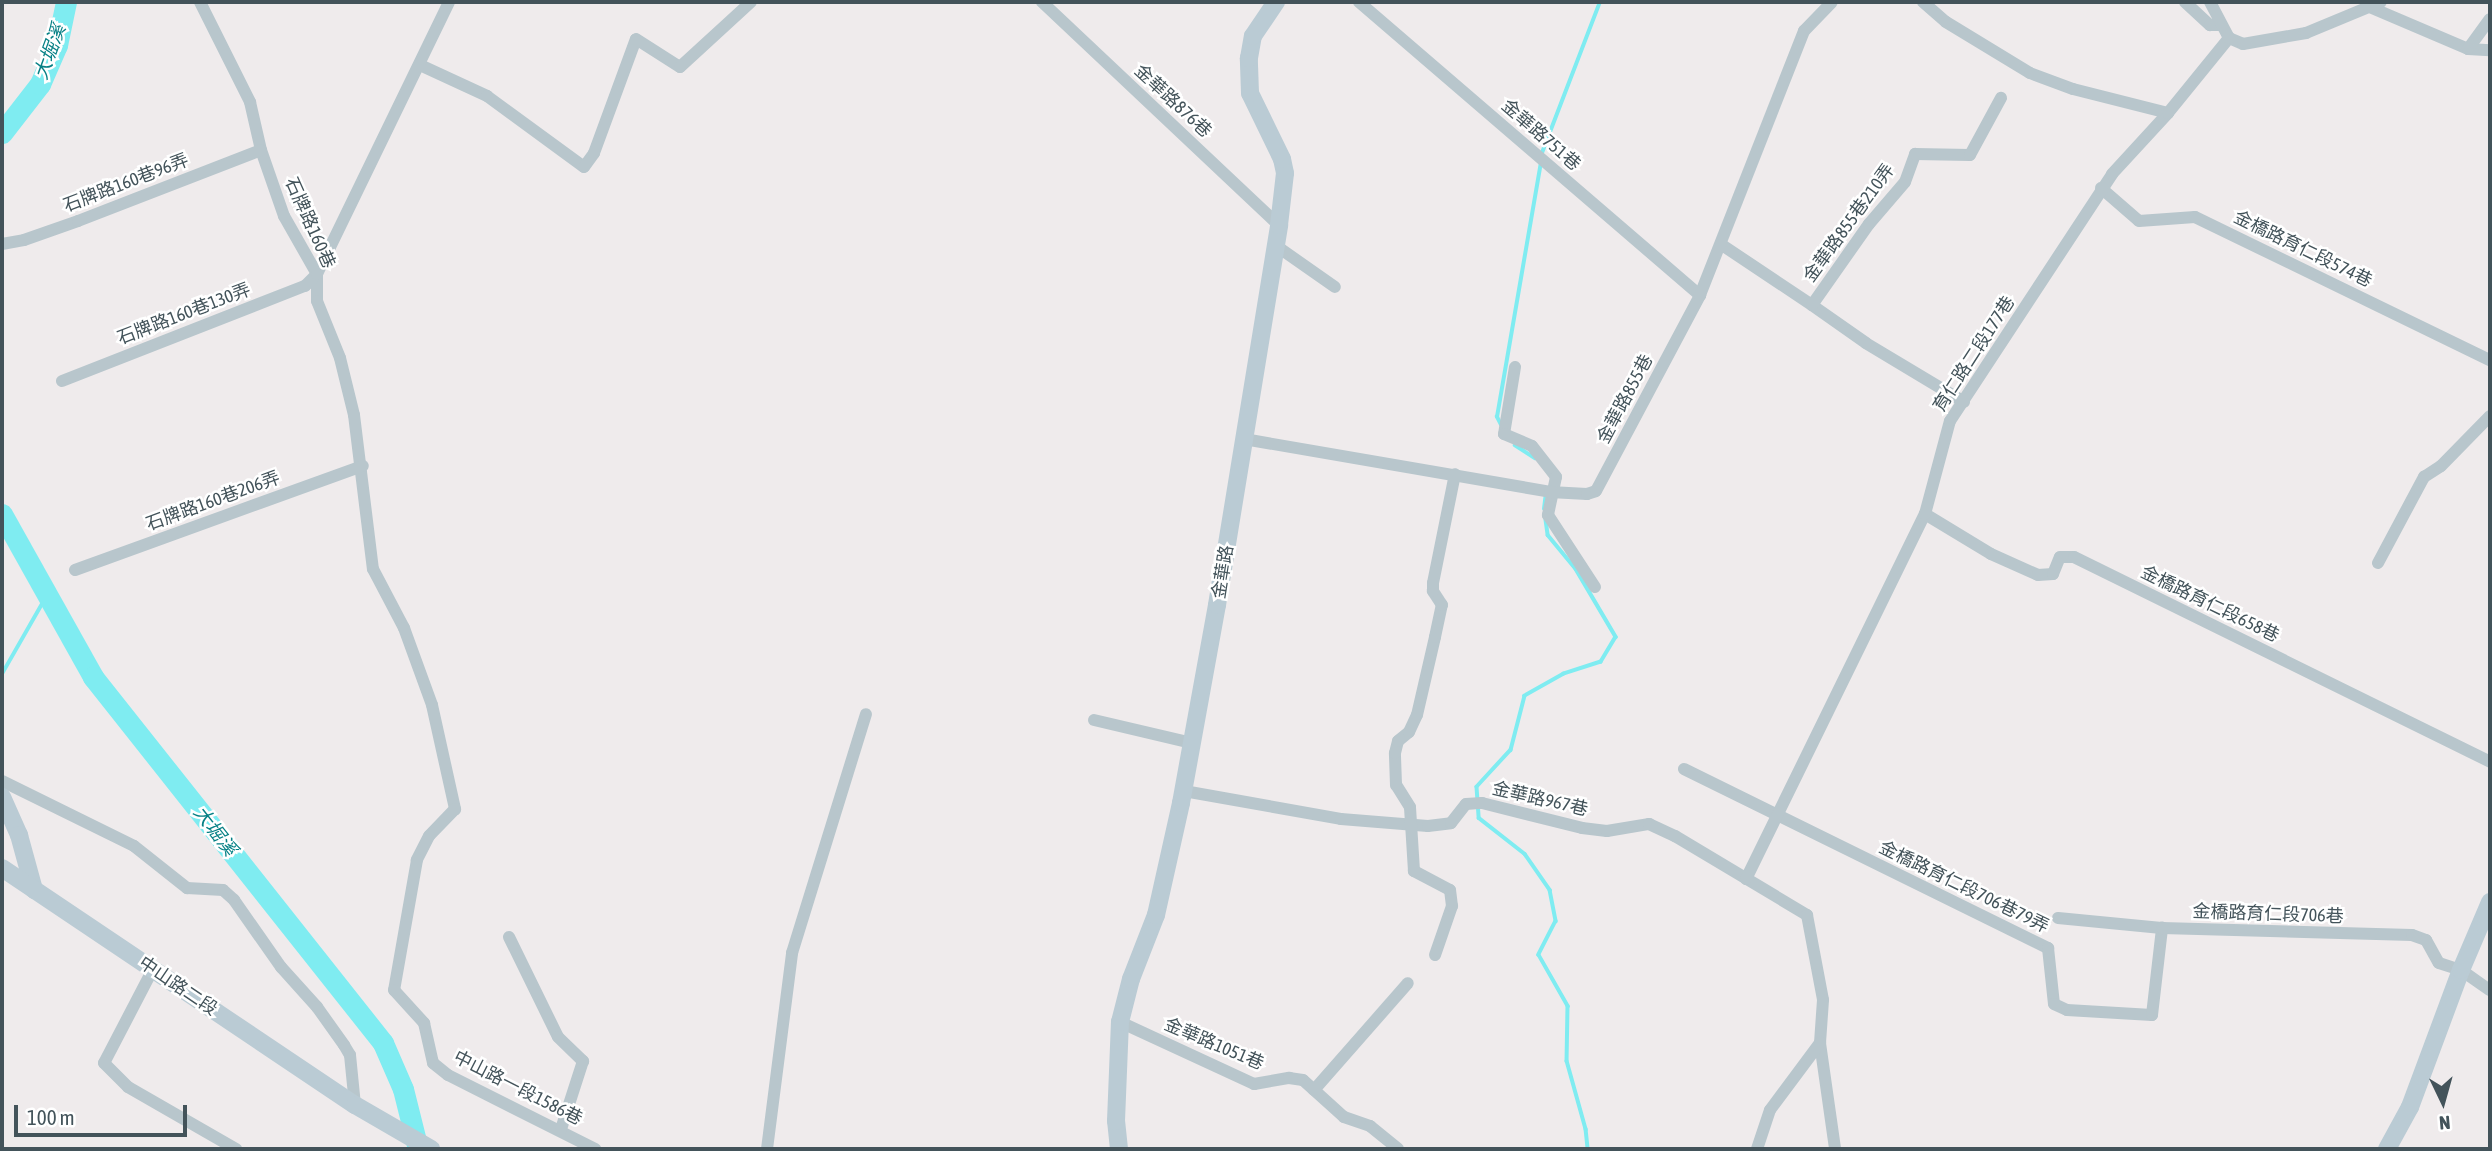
<!DOCTYPE html>
<meta charset="utf-8">
<style>
body{margin:0}
#map{position:relative;width:2492px;height:1151px;overflow:hidden;background:#efebec;font-family:"Asap Condensed","Noto Sans TC",sans-serif}
div>[style]{position:absolute}
.stream>*{height:3.5px;margin:-1.75px;padding:0 1.75px;transform-origin:1.75px;border-radius:1.75px;background:#7fecf1}
.river>*{height:21px;margin:-10.5px;padding:0 10.5px;transform-origin:10.5px;border-radius:10.5px;background:#7fecf1}
.street>*{height:12px;margin:-6px;padding:0 6px;transform-origin:6px;border-radius:6px;background:#b8c6cc}
.secondary>*{height:18px;margin:-9px;padding:0 9px;transform-origin:9px;border-radius:9px;background:#bacbd4}
span{translate:-50% -50%;white-space:nowrap;text-align:center;line-height:1.15;-webkit-text-stroke:5px #fff;paint-order:stroke}
.street-label{font-size:18px;color:#43535a}
.water-label{font-size:19px;color:#068085;font-style:italic}
.frame{position:absolute;inset:0;border:4px solid #43535a;pointer-events:none}
.north{position:absolute;left:2408px;top:1067px;width:70px;height:70px;-webkit-text-stroke:5px #fff;paint-order:stroke;rotate:175deg;font-size:19px;font-weight:700;line-height:28px;text-align:center;color:#43535a}
.north::after{content:'';display:block;margin:auto;width:24px;height:32px;background:#43535a;clip-path:polygon(50% 0,100% 100%,50% 72%,0 100%)}
.scale{position:absolute;left:14px;top:1105px;width:173px;height:32px;box-sizing:border-box;border:4px solid #43535a;border-top:0;padding-left:9px;font-size:21px;line-height:24px;white-space:nowrap;color:#43535a;-webkit-text-stroke:5px #fff;paint-order:stroke}
</style>
<div id="map">
<div class="stream">
<i style="left:1542px;top:153px;width:162px;rotate:-69deg"></i>
<i style="left:1501px;top:425px;width:9px;rotate:-117deg"></i>
<i style="left:1497px;top:417px;width:260px;rotate:-80.2deg"></i>
<i style="left:1515px;top:445px;width:24px;rotate:33deg"></i>
<i style="left:1544px;top:509px;width:16px;rotate:-83deg"></i>
<i style="left:1546px;top:520px;width:15px;rotate:82deg"></i>
<i style="left:1548px;top:535px;width:44px;rotate:50.5deg"></i>
<i style="left:1576px;top:569px;width:79px;rotate:59.5deg"></i>
<i style="left:1616px;top:637px;width:29px;rotate:121deg"></i>
<i style="left:1601px;top:662px;width:39px;rotate:162deg"></i>
<i style="left:1564px;top:674px;width:45px;rotate:150.6deg"></i>
<i style="left:1525px;top:696px;width:56px;rotate:104.5deg"></i>
<i style="left:1511px;top:750px;width:50px;rotate:132.6deg"></i>
<i style="left:1477px;top:787px;width:31px;rotate:86deg"></i>
<i style="left:1479px;top:818px;width:58px;rotate:38deg"></i>
<i style="left:1525px;top:854px;width:44px;rotate:55.2deg"></i>
<i style="left:1550px;top:890px;width:32px;rotate:79deg"></i>
<i style="left:1556px;top:921px;width:38px;rotate:117deg"></i>
<i style="left:1539px;top:955px;width:59px;rotate:60.4deg"></i>
<i style="left:1568px;top:1006px;width:55px;rotate:91deg"></i>
<i style="left:1567px;top:1061px;width:71px;rotate:74.4deg"></i>
<i style="left:1586px;top:1129px;width:20px;rotate:84deg"></i>
<i style="left:2px;top:674px;width:91px;rotate:-60.3deg"></i>
</div>
<div class="river">
<i style="left:2px;top:133px;width:62px;rotate:-52.2deg"></i>
<i style="left:40px;top:84px;width:43px;rotate:-66.4deg"></i>
<i style="left:57px;top:45px;width:44px;rotate:-78.2deg"></i>
<i style="left:2px;top:514px;width:187px;rotate:60.8deg"></i>
<i style="left:93px;top:677px;width:467px;rotate:51.6deg"></i>
<i style="left:383px;top:1043px;width:50px;rotate:66.5deg"></i>
<i style="left:403px;top:1089px;width:62px;rotate:76deg"></i>
</div>
<div class="street">
<i style="left:200px;top:2px;width:112px;rotate:63.4deg"></i>
<i style="left:250px;top:102px;width:49px;rotate:77.1deg"></i>
<i style="left:261px;top:150px;width:70px;rotate:70.8deg"></i>
<i style="left:284px;top:216px;width:67px;rotate:60.4deg"></i>
<i style="left:317px;top:274px;width:27px;rotate:90deg"></i>
<i style="left:317px;top:301px;width:61px;rotate:68deg"></i>
<i style="left:340px;top:358px;width:59px;rotate:76.2deg"></i>
<i style="left:354px;top:415px;width:155px;rotate:83deg"></i>
<i style="left:373px;top:569px;width:67px;rotate:62.3deg"></i>
<i style="left:404px;top:628px;width:82px;rotate:70deg"></i>
<i style="left:432px;top:705px;width:107px;rotate:77.5deg"></i>
<i style="left:455px;top:809px;width:37px;rotate:134deg"></i>
<i style="left:429px;top:836px;width:27px;rotate:117deg"></i>
<i style="left:417px;top:860px;width:132px;rotate:100deg"></i>
<i style="left:394px;top:990px;width:45px;rotate:47.7deg"></i>
<i style="left:424px;top:1023px;width:41px;rotate:77.3deg"></i>
<i style="left:433px;top:1063px;width:19px;rotate:39deg"></i>
<i style="left:448px;top:1075px;width:165px;rotate:26.7deg"></i>
<i style="left:1042px;top:2px;width:325px;rotate:43.3deg"></i>
<i style="left:1359px;top:2px;width:450px;rotate:40.7deg"></i>
<i style="left:1923px;top:2px;width:30px;rotate:41deg"></i>
<i style="left:1946px;top:22px;width:98px;rotate:31.3deg"></i>
<i style="left:2030px;top:73px;width:46px;rotate:20.4deg"></i>
<i style="left:2073px;top:89px;width:98px;rotate:14.2deg"></i>
<i style="left:2185px;top:2px;width:34px;rotate:43deg"></i>
<i style="left:2210px;top:25px;width:10px"></i>
<i style="left:2372px;top:8px;width:104px;rotate:23.1deg"></i>
<i style="left:2468px;top:49px;width:22px;rotate:3deg"></i>
<i style="left:2229px;top:38px;width:15px;rotate:23deg"></i>
<i style="left:2243px;top:44px;width:64px;rotate:-9.9deg"></i>
<i style="left:2306px;top:33px;width:81px;rotate:-22.5deg"></i>
<i style="left:2468px;top:49px;width:37px;rotate:-54deg"></i>
<i style="left:420px;top:65px;width:74px;rotate:24.8deg"></i>
<i style="left:487px;top:96px;width:120px;rotate:36.2deg"></i>
<i style="left:584px;top:167px;width:17px;rotate:-54deg"></i>
<i style="left:594px;top:153px;width:121px;rotate:-69.8deg"></i>
<i style="left:636px;top:39px;width:52px;rotate:32.5deg"></i>
<i style="left:680px;top:67px;width:96px;rotate:-42.5deg"></i>
<i style="left:2101px;top:188px;width:50px;rotate:41deg"></i>
<i style="left:2139px;top:221px;width:56px;rotate:-4.1deg"></i>
<i style="left:2195px;top:217px;width:328px;rotate:25.9deg"></i>
<i style="left:2px;top:244px;width:22px;rotate:-10deg"></i>
<i style="left:24px;top:240px;width:57px;rotate:-19.4deg"></i>
<i style="left:78px;top:221px;width:196px;rotate:-21.2deg"></i>
<i style="left:1275px;top:245px;width:73px;rotate:35deg"></i>
<i style="left:1722px;top:245px;width:108px;rotate:33.7deg"></i>
<i style="left:1515px;top:367px;width:68px;rotate:99.3deg"></i>
<i style="left:1504px;top:434px;width:30px;rotate:23deg"></i>
<i style="left:1532px;top:446px;width:39px;rotate:52deg"></i>
<i style="left:1556px;top:477px;width:39px;rotate:102deg"></i>
<i style="left:1548px;top:515px;width:86px;rotate:56.9deg"></i>
<i style="left:62px;top:381px;width:261px;rotate:-21.4deg"></i>
<i style="left:305px;top:286px;width:17px;rotate:-45deg"></i>
<i style="left:317px;top:274px;width:302px;rotate:-64.1deg"></i>
<i style="left:1964px;top:402px;width:114px;rotate:-149deg"></i>
<i style="left:1866px;top:343px;width:66px;rotate:-144.9deg"></i>
<i style="left:1812px;top:305px;width:99px;rotate:-54.9deg"></i>
<i style="left:1869px;top:224px;width:55px;rotate:-49.4deg"></i>
<i style="left:1905px;top:182px;width:30px;rotate:-70deg"></i>
<i style="left:1915px;top:154px;width:55px;rotate:1deg"></i>
<i style="left:1970px;top:155px;width:65px;rotate:-61.5deg"></i>
<i style="left:1244px;top:439px;width:311px;rotate:9.8deg"></i>
<i style="left:1550px;top:492px;width:37px;rotate:3deg"></i>
<i style="left:1587px;top:494px;width:9px;rotate:-18deg"></i>
<i style="left:1596px;top:491px;width:222px;rotate:-62deg"></i>
<i style="left:1700px;top:295px;width:284px;rotate:-68.5deg"></i>
<i style="left:1804px;top:31px;width:40px;rotate:-46deg"></i>
<i style="left:1925px;top:514px;width:77px;rotate:31.2deg"></i>
<i style="left:1991px;top:554px;width:51px;rotate:24.1deg"></i>
<i style="left:2038px;top:575px;width:15px;rotate:-4deg"></i>
<i style="left:2053px;top:574px;width:18px;rotate:-68deg"></i>
<i style="left:2060px;top:557px;width:14px"></i>
<i style="left:2074px;top:557px;width:464px;rotate:26.2deg"></i>
<i style="left:2378px;top:563px;width:98px;rotate:-61.9deg"></i>
<i style="left:2424px;top:477px;width:20px;rotate:-33deg"></i>
<i style="left:2441px;top:466px;width:70px;rotate:-45.6deg"></i>
<i style="left:75px;top:570px;width:306px;rotate:-19.9deg"></i>
<i style="left:1094px;top:720px;width:101px;rotate:13.2deg"></i>
<i style="left:1684px;top:769px;width:406px;rotate:26.2deg"></i>
<i style="left:2048px;top:948px;width:56px;rotate:83.9deg"></i>
<i style="left:2054px;top:1004px;width:14px;rotate:25deg"></i>
<i style="left:2067px;top:1010px;width:85px;rotate:3.4deg"></i>
<i style="left:2152px;top:1015px;width:88px;rotate:-83.4deg"></i>
<i style="left:2px;top:781px;width:147px;rotate:26.2deg"></i>
<i style="left:134px;top:846px;width:68px;rotate:38.4deg"></i>
<i style="left:187px;top:888px;width:36px;rotate:3deg"></i>
<i style="left:223px;top:890px;width:15px;rotate:42deg"></i>
<i style="left:234px;top:900px;width:82px;rotate:55deg"></i>
<i style="left:281px;top:967px;width:54px;rotate:48deg"></i>
<i style="left:317px;top:1007px;width:47px;rotate:54.6deg"></i>
<i style="left:344px;top:1045px;width:12px;rotate:59deg"></i>
<i style="left:350px;top:1055px;width:50px;rotate:84.3deg"></i>
<i style="left:1184px;top:791px;width:159px;rotate:10.1deg"></i>
<i style="left:1341px;top:819px;width:87px;rotate:4.6deg"></i>
<i style="left:1428px;top:826px;width:23px;rotate:-7deg"></i>
<i style="left:1451px;top:823px;width:24px;rotate:-52deg"></i>
<i style="left:1466px;top:804px;width:16px;rotate:-4deg"></i>
<i style="left:1482px;top:803px;width:103px;rotate:14deg"></i>
<i style="left:1582px;top:828px;width:25px;rotate:7deg"></i>
<i style="left:1607px;top:831px;width:43px;rotate:-9.5deg"></i>
<i style="left:1649px;top:824px;width:29px;rotate:25deg"></i>
<i style="left:1675px;top:836px;width:154px;rotate:30.9deg"></i>
<i style="left:1807px;top:915px;width:86px;rotate:79.3deg"></i>
<i style="left:1823px;top:1000px;width:43px;rotate:94deg"></i>
<i style="left:1820px;top:1043px;width:107px;rotate:81.9deg"></i>
<i style="left:1746px;top:879px;width:407px;rotate:-63.9deg"></i>
<i style="left:1925px;top:514px;width:96px;rotate:-75deg"></i>
<i style="left:1950px;top:421px;width:295px;rotate:-56.7deg"></i>
<i style="left:2112px;top:174px;width:83px;rotate:-47.4deg"></i>
<i style="left:2168px;top:113px;width:97px;rotate:-50.9deg"></i>
<i style="left:2229px;top:38px;width:41px;rotate:-117.8deg"></i>
<i style="left:2058px;top:918px;width:104px;rotate:5.5deg"></i>
<i style="left:2162px;top:928px;width:250px;rotate:1.6deg"></i>
<i style="left:2412px;top:935px;width:15px;rotate:20deg"></i>
<i style="left:2426px;top:940px;width:26px;rotate:61deg"></i>
<i style="left:2439px;top:963px;width:23px;rotate:18deg"></i>
<i style="left:2461px;top:970px;width:35px;rotate:35deg"></i>
<i style="left:509px;top:937px;width:111px;rotate:63.9deg"></i>
<i style="left:558px;top:1037px;width:35px;rotate:44deg"></i>
<i style="left:583px;top:1061px;width:71px;rotate:107.9deg"></i>
<i style="left:1435px;top:955px;width:52px;rotate:-70.9deg"></i>
<i style="left:1452px;top:906px;width:16px;rotate:-97deg"></i>
<i style="left:1450px;top:890px;width:41px;rotate:-152.2deg"></i>
<i style="left:1414px;top:871px;width:64px;rotate:-93.6deg"></i>
<i style="left:1410px;top:807px;width:26px;rotate:-122deg"></i>
<i style="left:1396px;top:785px;width:32px;rotate:-92deg"></i>
<i style="left:1395px;top:753px;width:12px;rotate:-76deg"></i>
<i style="left:1398px;top:741px;width:14px;rotate:-39deg"></i>
<i style="left:1409px;top:732px;width:19px;rotate:-65deg"></i>
<i style="left:1417px;top:715px;width:80px;rotate:-77deg"></i>
<i style="left:1435px;top:637px;width:33px;rotate:-78deg"></i>
<i style="left:1442px;top:605px;width:17px;rotate:-123deg"></i>
<i style="left:1433px;top:591px;width:8px;rotate:-90deg"></i>
<i style="left:1433px;top:583px;width:111px;rotate:-78.6deg"></i>
<i style="left:153px;top:969px;width:106px;rotate:117.5deg"></i>
<i style="left:104px;top:1063px;width:34px;rotate:45deg"></i>
<i style="left:128px;top:1087px;width:125px;rotate:29.9deg"></i>
<i style="left:1120px;top:1022px;width:148px;rotate:24.8deg"></i>
<i style="left:1254px;top:1084px;width:36px;rotate:-10deg"></i>
<i style="left:1289px;top:1078px;width:14px;rotate:8deg"></i>
<i style="left:1303px;top:1080px;width:55px;rotate:42.1deg"></i>
<i style="left:1344px;top:1117px;width:28px;rotate:19deg"></i>
<i style="left:1370px;top:1126px;width:36px;rotate:39deg"></i>
<i style="left:1314px;top:1090px;width:142px;rotate:-48.7deg"></i>
<i style="left:767px;top:1149px;width:198px;rotate:-82.7deg"></i>
<i style="left:792px;top:953px;width:250px;rotate:-72.8deg"></i>
<i style="left:1757px;top:1149px;width:41px;rotate:-71.6deg"></i>
<i style="left:1770px;top:1110px;width:84px;rotate:-53.3deg"></i>
</div>
<div class="secondary">
<i style="left:2px;top:797px;width:42px;rotate:65.9deg"></i>
<i style="left:19px;top:835px;width:57px;rotate:74.7deg"></i>
<i style="left:2px;top:868px;width:425px;rotate:33.9deg"></i>
<i style="left:355px;top:1105px;width:88px;rotate:30.1deg"></i>
<i style="left:1119px;top:1149px;width:28px;rotate:-96deg"></i>
<i style="left:1116px;top:1121px;width:99px;rotate:-87.7deg"></i>
<i style="left:1120px;top:1022px;width:44px;rotate:-75.7deg"></i>
<i style="left:1131px;top:979px;width:69px;rotate:-68.7deg"></i>
<i style="left:1156px;top:915px;width:115px;rotate:-77.4deg"></i>
<i style="left:1181px;top:803px;width:201px;rotate:-79.7deg"></i>
<i style="left:1217px;top:605px;width:385px;rotate:-80.7deg"></i>
<i style="left:1279px;top:225px;width:52px;rotate:-83.4deg"></i>
<i style="left:1285px;top:173px;width:14px;rotate:-102deg"></i>
<i style="left:1282px;top:159px;width:73px;rotate:-115.9deg"></i>
<i style="left:1250px;top:93px;width:35px;rotate:-92deg"></i>
<i style="left:1249px;top:58px;width:22px;rotate:-80deg"></i>
<i style="left:1253px;top:36px;width:41px;rotate:-55.9deg"></i>
<i style="left:2387px;top:1149px;width:48px;rotate:-61.3deg"></i>
<i style="left:2410px;top:1107px;width:146px;rotate:-69.6deg"></i>
<i style="left:2461px;top:970px;width:74px;rotate:-66.9deg"></i>
</div>
<div class="street-label">
<span style="left:1173px;top:101px;rotate:43deg">金華路876巷</span>
<span style="left:1541px;top:135px;rotate:41deg">金華路751巷</span>
<span style="left:126px;top:183px;rotate:-21deg">石牌路160巷96弄</span>
<span style="left:310px;top:223px;rotate:66deg">石牌路160巷</span>
<span style="left:1849px;top:223px;rotate:-54deg">金華路855巷210弄</span>
<span style="left:2303px;top:249px;rotate:26deg">金橋路育仁段574巷</span>
<span style="left:184px;top:314px;rotate:-21deg">石牌路160巷130弄</span>
<span style="left:1974px;top:354px;rotate:-57deg">育仁路二段177巷</span>
<span style="left:1625px;top:399px;rotate:-62deg">金華路855巷</span>
<span style="left:213px;top:501px;rotate:-20deg">石牌路160巷206弄</span>
<span style="left:1223px;top:572px;rotate:-81deg">金華路</span>
<span style="left:2210px;top:604px;rotate:26deg">金橋路育仁段658巷</span>
<span style="left:1540px;top:799px;rotate:13deg">金華路967巷</span>
<span style="left:1964px;top:887px;rotate:26deg">金橋路育仁段706巷79弄</span>
<span style="left:2268px;top:914px;rotate:2deg">金橋路育仁段706巷</span>
<span style="left:178px;top:986px;rotate:34deg">中山路二段</span>
<span style="left:1214px;top:1044px;rotate:23deg">金華路1051巷</span>
<span style="left:518px;top:1088px;rotate:27deg">中山路一段1586巷</span>
</div>
<div class="water-label">
<span style="left:50px;top:52px;rotate:-70deg">大堀溪</span>
<span style="left:215px;top:831px;rotate:52deg">大堀溪</span>
</div>
<div class="frame"></div>
<div class="north">N</div>
<div class="scale">100 m</div>
</div>
